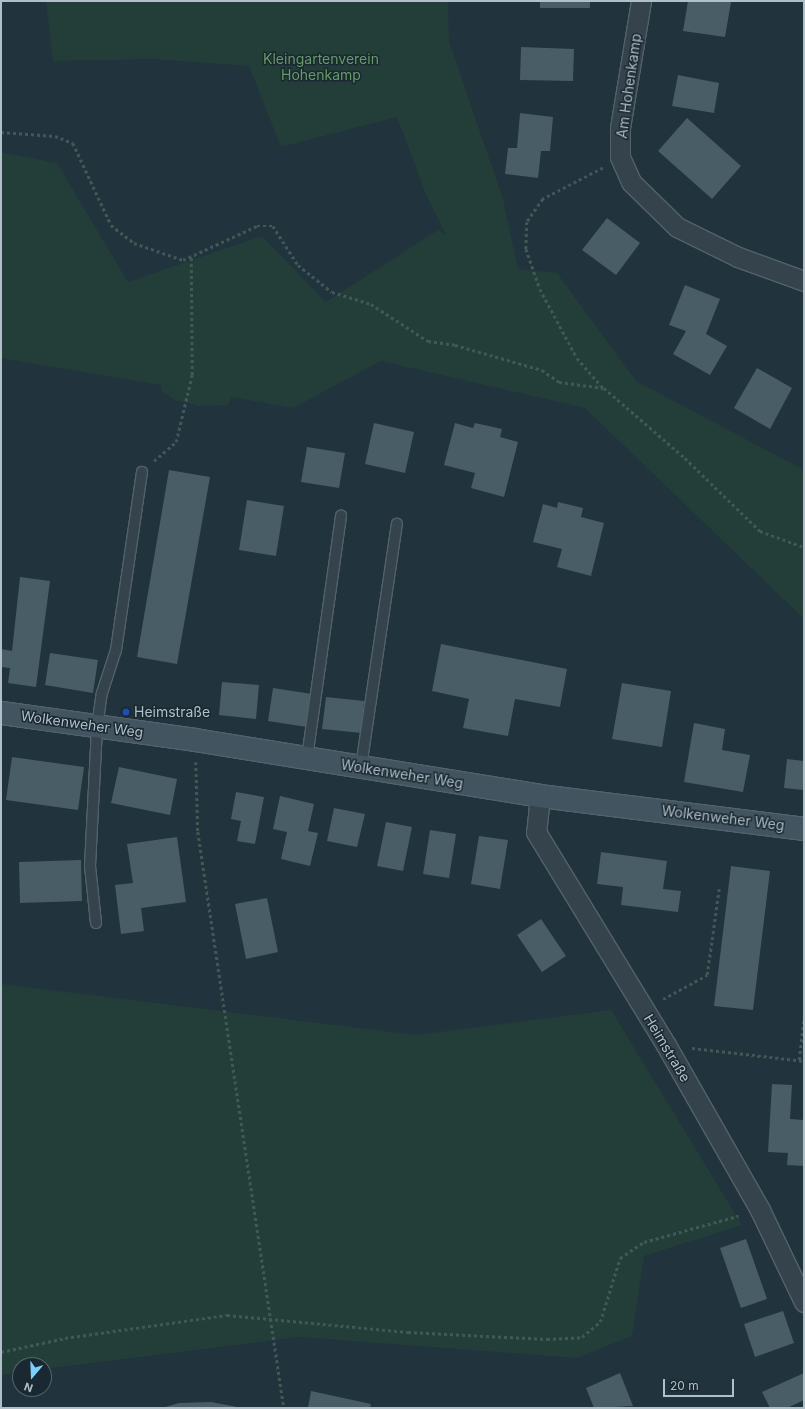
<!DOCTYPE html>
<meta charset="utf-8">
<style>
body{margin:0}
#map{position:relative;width:805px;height:1409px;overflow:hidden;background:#21333c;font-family:Inter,sans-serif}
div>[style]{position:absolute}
.green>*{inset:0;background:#233d39}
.building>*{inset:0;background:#495d67}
.path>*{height:2.5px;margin-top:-1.25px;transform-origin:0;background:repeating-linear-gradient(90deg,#405956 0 3px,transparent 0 6px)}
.roads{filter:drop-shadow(1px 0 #53626a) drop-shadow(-1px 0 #53626a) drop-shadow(0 1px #53626a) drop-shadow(0 -1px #53626a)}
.lane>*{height:10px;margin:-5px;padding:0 5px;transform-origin:5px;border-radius:5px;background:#35444c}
.street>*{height:19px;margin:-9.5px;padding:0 9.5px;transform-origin:9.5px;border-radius:9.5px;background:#35444c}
.secondary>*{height:22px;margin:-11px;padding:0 11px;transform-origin:11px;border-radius:11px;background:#42545f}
.dots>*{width:11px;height:11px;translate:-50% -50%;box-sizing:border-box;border:2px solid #1a2931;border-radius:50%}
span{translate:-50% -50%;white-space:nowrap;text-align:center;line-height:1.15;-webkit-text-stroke:3px #1a2931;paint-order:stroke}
.park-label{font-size:14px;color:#669b65}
.street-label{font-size:14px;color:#b0bfc8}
.poi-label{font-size:14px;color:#b0bfc8}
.left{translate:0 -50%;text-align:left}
.frame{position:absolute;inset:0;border:2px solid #b0bfc8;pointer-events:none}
.north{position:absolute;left:12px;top:1357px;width:40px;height:40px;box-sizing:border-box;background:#1a2931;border:1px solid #56656d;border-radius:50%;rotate:199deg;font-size:11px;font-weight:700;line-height:16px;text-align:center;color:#b0bfc8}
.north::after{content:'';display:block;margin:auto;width:14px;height:18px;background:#7ecffe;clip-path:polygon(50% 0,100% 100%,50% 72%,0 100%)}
.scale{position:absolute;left:663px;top:1379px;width:71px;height:18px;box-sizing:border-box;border:2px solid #b0bfc8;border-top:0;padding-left:5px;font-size:12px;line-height:14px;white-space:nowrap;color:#b0bfc8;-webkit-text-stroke:3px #1a2931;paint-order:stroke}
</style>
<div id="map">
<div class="green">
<i style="clip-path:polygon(46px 1px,448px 1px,449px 41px,503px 199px,518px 269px,557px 273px,636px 381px,804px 470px,804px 619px,585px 408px,381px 361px,293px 408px,231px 397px,228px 405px,199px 406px,175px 400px,162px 392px,161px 385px,1px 358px,1px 152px,57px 163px,128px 282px,262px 236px,326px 302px,438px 230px,446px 235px,427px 197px,397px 117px,281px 147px,249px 66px,154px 59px,53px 61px)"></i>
<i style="clip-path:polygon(1px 984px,416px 1035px,611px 1010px,742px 1225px,644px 1256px,632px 1336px,577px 1358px,300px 1337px,44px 1369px,44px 1365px,20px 1365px,20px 1372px,1px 1375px)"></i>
</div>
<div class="building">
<i style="clip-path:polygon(540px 1px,590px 1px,590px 8px,540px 8px)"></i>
<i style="clip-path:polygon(688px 1px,731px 2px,725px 37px,683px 31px)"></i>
<i style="clip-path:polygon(521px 47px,574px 49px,573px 81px,520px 80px)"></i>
<i style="clip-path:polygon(678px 75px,719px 83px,714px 113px,672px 106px)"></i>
<i style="clip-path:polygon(520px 113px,553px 117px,550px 151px,541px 151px,538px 178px,505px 174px,508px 148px,517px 148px)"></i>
<i style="clip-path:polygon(687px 118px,741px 166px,712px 199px,658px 151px)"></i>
<i style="clip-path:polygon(607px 218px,640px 243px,616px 275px,582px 250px)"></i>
<i style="clip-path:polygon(685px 285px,720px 299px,706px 334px,727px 346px,710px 375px,673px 354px,686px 331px,669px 325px)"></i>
<i style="clip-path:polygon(757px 368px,792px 388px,770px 429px,734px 408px)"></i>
<i style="clip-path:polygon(374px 423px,414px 432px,405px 473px,365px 464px)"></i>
<i style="clip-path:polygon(455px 423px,473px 428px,475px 423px,502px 429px,500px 437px,518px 442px,504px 497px,471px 488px,475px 473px,444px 465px)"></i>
<i style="clip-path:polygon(307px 447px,345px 453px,339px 488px,301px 482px)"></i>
<i style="clip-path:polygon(169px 470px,210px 477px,177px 664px,137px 657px)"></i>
<i style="clip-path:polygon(247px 500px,284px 506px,276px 556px,239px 550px)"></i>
<i style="clip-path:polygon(558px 502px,583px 508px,581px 517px,604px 523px,591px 576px,557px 567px,562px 549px,533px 542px,543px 504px,557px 508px)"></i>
<i style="clip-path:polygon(20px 577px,50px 581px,36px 687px,8px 683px,10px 668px,1px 667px,1px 649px,12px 651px)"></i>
<i style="clip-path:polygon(441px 644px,567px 669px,560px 707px,515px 699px,508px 736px,463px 728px,469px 699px,432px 691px)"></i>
<i style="clip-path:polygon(50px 653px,98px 660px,93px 693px,45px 685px)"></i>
<i style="clip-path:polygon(222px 682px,259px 685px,256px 719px,219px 715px)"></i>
<i style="clip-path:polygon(622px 683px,671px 691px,662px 747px,612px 739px)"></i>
<i style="clip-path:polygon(273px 688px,312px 694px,307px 727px,268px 721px)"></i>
<i style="clip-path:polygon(326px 697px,364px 701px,361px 733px,322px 729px)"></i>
<i style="clip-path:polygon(694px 723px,725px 729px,722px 750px,750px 755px,743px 792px,684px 782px)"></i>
<i style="clip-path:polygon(12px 757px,84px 767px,78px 810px,6px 800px)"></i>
<i style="clip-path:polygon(787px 759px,804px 761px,804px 790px,784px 788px)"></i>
<i style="clip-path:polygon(119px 767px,177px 779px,170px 815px,111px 803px)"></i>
<i style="clip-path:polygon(236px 792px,264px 797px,255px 844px,237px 841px,241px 821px,231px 819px)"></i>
<i style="clip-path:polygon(280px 796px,314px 804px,308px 831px,318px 833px,310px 866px,281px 859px,287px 832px,273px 829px)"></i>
<i style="clip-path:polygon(334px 808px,365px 814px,357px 847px,327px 841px)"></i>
<i style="clip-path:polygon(386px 822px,412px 827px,403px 871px,377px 866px)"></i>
<i style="clip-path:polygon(430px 830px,456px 834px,449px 878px,423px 874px)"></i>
<i style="clip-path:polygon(479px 836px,508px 840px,500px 889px,471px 884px)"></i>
<i style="clip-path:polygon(177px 837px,186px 902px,141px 908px,144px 931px,121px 934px,115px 885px,133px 883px,127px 844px)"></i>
<i style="clip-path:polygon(601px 852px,667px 861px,663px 889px,681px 891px,678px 912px,621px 905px,623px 887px,597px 884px)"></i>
<i style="clip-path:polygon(81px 860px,82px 901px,20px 903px,19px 862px)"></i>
<i style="clip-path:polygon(731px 866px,770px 871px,753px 1010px,714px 1006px)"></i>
<i style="clip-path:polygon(267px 898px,278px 952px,246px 959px,235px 904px)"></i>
<i style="clip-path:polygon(541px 919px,566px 956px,542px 972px,517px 935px)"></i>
<i style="clip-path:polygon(772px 1084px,792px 1085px,790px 1119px,804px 1120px,804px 1166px,787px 1165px,788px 1153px,768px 1152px)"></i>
<i style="clip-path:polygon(746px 1239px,767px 1299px,741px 1308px,720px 1248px)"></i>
<i style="clip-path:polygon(783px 1311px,794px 1343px,755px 1357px,744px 1324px)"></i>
<i style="clip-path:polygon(620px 1373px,633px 1406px,594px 1408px,586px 1388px)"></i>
<i style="clip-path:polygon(804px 1373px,804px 1400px,787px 1408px,770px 1408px,762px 1392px)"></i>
<i style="clip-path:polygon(311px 1391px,371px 1404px,370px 1408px,308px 1408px)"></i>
<i style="clip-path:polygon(211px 1402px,243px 1408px,162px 1408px,179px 1403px)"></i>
</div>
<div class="path">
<i style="left:1px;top:132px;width:54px;rotate:4.2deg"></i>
<i style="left:55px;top:136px;width:19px;rotate:21deg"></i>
<i style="left:73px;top:143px;width:90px;rotate:65.1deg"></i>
<i style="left:111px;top:225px;width:29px;rotate:38deg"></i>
<i style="left:134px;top:243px;width:52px;rotate:19.1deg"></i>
<i style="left:183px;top:260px;width:81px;rotate:-24.7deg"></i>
<i style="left:257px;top:226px;width:16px"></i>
<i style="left:273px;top:226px;width:46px;rotate:57.3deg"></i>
<i style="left:298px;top:265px;width:43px;rotate:38.5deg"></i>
<i style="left:332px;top:292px;width:41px;rotate:17.1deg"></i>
<i style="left:371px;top:304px;width:68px;rotate:33deg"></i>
<i style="left:428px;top:341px;width:27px;rotate:8deg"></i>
<i style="left:455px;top:345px;width:91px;rotate:16deg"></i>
<i style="left:542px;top:370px;width:21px;rotate:35deg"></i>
<i style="left:559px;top:382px;width:45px;rotate:7.6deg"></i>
<i style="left:604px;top:388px;width:107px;rotate:40.8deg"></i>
<i style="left:685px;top:458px;width:105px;rotate:44.2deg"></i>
<i style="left:760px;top:531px;width:47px;rotate:20deg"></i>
<i style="left:603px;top:168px;width:68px;rotate:152.7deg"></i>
<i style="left:543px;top:199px;width:28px;rotate:125deg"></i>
<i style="left:527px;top:222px;width:27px;rotate:92deg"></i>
<i style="left:526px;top:249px;width:42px;rotate:70.7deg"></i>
<i style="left:540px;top:289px;width:78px;rotate:61.8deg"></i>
<i style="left:577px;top:358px;width:40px;rotate:49deg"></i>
<i style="left:154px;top:461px;width:29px;rotate:-41deg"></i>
<i style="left:176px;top:442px;width:69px;rotate:-76.6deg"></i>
<i style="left:192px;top:375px;width:119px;rotate:-90.5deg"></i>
<i style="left:196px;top:762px;width:70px;rotate:88.4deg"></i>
<i style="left:198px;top:832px;width:582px;rotate:81.51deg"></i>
<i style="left:663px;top:999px;width:50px;rotate:-28.6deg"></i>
<i style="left:707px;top:975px;width:87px;rotate:-82.1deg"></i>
<i style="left:692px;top:1048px;width:113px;rotate:6.6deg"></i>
<i style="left:799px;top:1060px;width:44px;rotate:-83.5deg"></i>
<i style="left:1px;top:1352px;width:66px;rotate:-12.3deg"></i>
<i style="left:65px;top:1338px;width:164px;rotate:-8.1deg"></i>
<i style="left:227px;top:1315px;width:182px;rotate:5.4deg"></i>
<i style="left:408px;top:1332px;width:139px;rotate:2.9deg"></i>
<i style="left:547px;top:1339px;width:35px;rotate:-3deg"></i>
<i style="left:582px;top:1337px;width:23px;rotate:-40deg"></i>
<i style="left:600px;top:1322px;width:67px;rotate:-72.6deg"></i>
<i style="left:620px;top:1258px;width:29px;rotate:-34deg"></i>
<i style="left:644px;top:1242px;width:98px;rotate:-15.5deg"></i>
</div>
<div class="roads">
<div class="lane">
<i style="left:307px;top:758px;width:245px;rotate:-82deg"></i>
<i style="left:361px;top:767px;width:246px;rotate:-81.6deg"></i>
<i style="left:96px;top:923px;width:57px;rotate:-96deg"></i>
<i style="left:90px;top:866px;width:139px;rotate:-87.1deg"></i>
<i style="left:97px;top:727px;width:34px;rotate:-82deg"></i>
<i style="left:102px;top:693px;width:45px;rotate:-72deg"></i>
<i style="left:116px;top:650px;width:180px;rotate:-81.7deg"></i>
</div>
<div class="street">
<i style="left:641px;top:1px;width:129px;rotate:99.4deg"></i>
<i style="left:620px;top:128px;width:29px;rotate:90deg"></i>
<i style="left:620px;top:157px;width:27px;rotate:66deg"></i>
<i style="left:631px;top:182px;width:64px;rotate:44.4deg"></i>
<i style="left:677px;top:227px;width:68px;rotate:26.2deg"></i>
<i style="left:738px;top:257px;width:70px;rotate:20deg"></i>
<i style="left:540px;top:796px;width:36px;rotate:96deg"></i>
<i style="left:536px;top:832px;width:250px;rotate:58.6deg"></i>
<i style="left:666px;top:1045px;width:190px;rotate:60.3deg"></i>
<i style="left:760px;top:1210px;width:102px;rotate:64.4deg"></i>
</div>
<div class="secondary">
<i style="left:1px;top:713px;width:196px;rotate:7.9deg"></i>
<i style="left:195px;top:740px;width:350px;rotate:9.2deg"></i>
<i style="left:540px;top:796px;width:266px;rotate:7.1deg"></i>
</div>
</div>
<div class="dots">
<i style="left:126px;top:712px;background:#1a4fb4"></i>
</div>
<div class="park-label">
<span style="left:321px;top:67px">Kleingartenverein<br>Hohenkamp</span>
</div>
<div class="street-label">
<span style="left:629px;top:86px;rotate:-82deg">Am Hohenkamp</span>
<span style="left:82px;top:724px;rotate:8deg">Wolkenweher Weg</span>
<span style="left:402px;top:774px;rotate:9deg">Wolkenweher Weg</span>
<span style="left:723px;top:818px;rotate:7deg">Wolkenweher Weg</span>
<span style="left:667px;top:1048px;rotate:59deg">Heimstraße</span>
</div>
<div class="poi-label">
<span class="left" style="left:134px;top:712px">Heimstraße</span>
</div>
<div class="frame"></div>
<div class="north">N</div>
<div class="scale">20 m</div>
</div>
